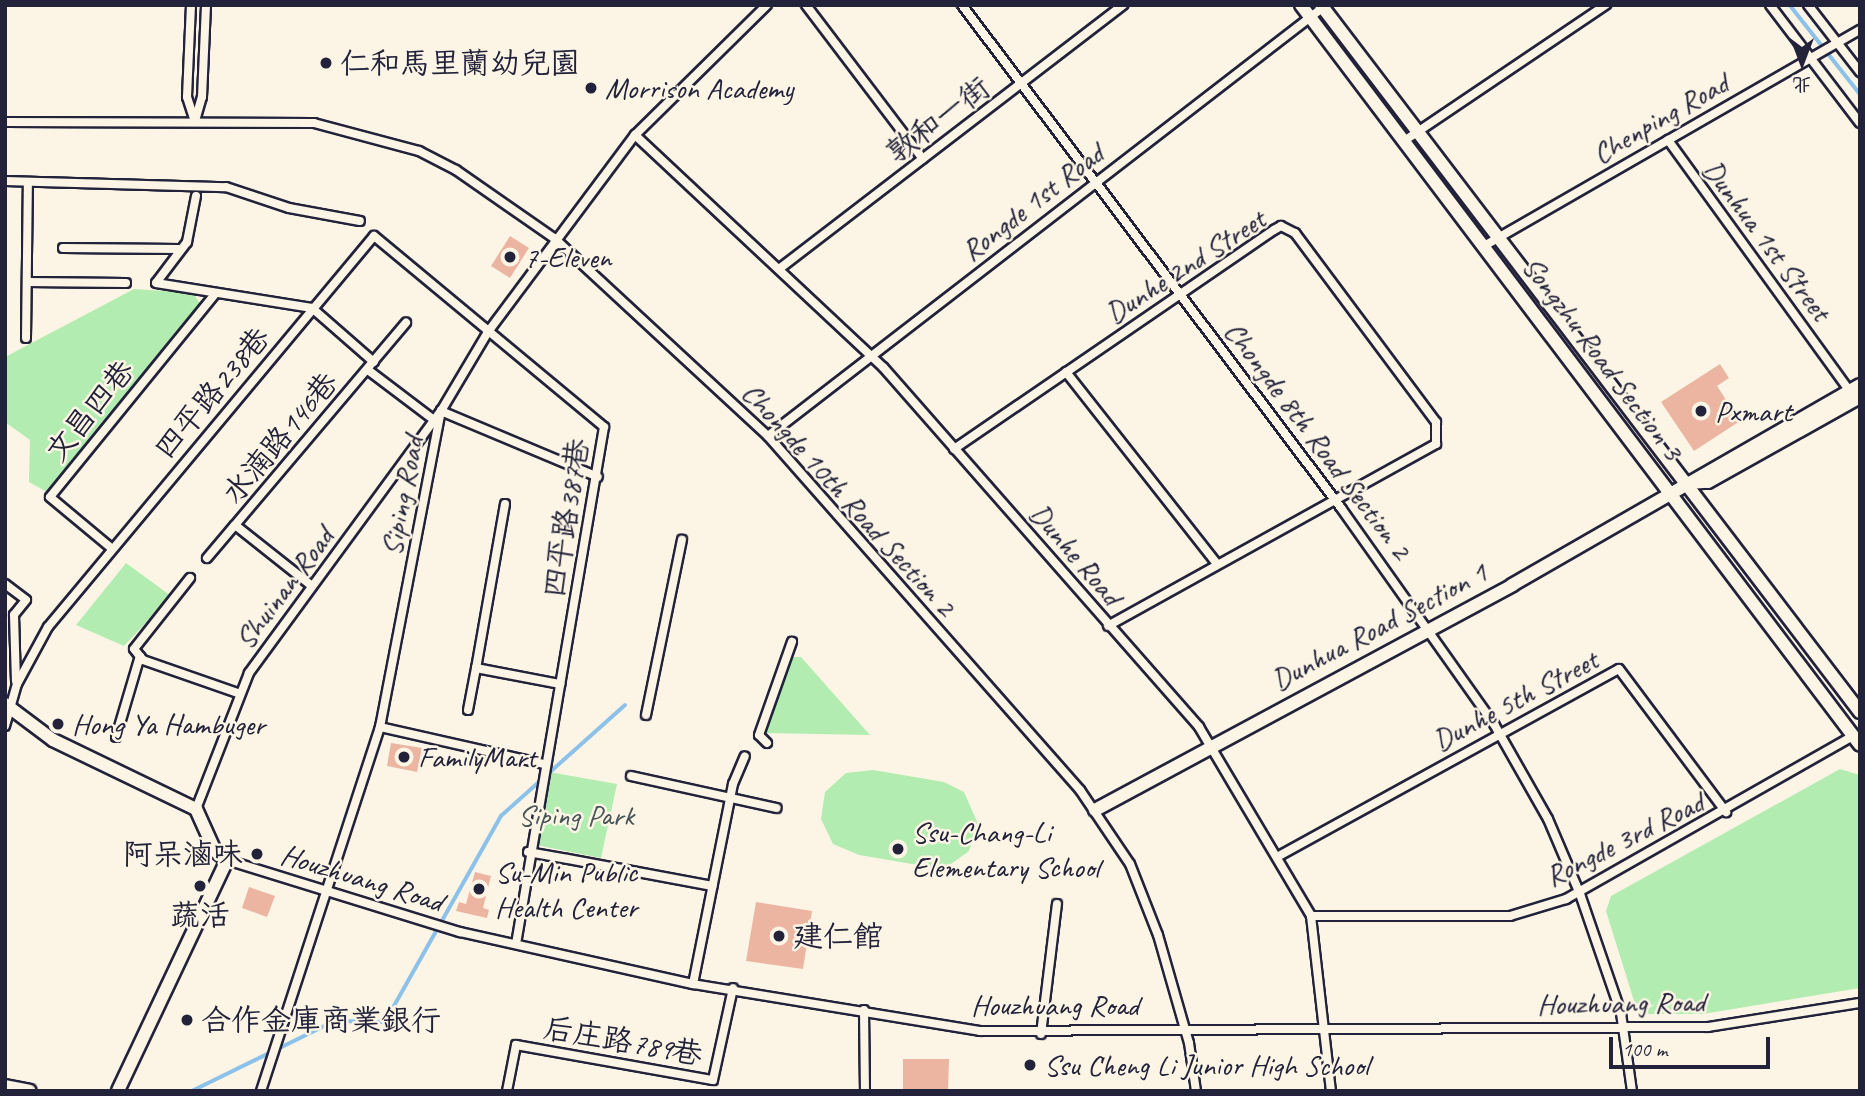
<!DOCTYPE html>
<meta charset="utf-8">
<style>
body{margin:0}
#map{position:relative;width:1865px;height:1096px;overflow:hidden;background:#fcf5e5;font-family:Caveat,"LXGW WenKai TC",sans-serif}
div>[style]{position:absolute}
.green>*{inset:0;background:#b2ecb1}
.stream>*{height:3.5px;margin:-1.75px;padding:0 1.75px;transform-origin:1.75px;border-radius:1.75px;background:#8cc1e9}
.building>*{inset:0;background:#ecb5a1}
.roads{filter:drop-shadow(2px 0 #22223b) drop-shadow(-2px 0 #22223b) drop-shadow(0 2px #22223b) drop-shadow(0 -2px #22223b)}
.street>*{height:8px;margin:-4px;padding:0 4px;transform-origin:4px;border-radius:4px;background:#fcf5e5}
.secondary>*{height:12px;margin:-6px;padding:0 6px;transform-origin:6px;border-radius:6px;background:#fcf5e5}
.dots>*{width:19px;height:19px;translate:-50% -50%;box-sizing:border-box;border:4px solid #fcf5e5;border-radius:50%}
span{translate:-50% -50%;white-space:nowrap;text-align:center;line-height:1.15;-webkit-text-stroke:5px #fcf5e5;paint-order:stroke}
.poi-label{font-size:30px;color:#22223b}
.left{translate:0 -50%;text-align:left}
.right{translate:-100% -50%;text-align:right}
.street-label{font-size:30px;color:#22223b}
.park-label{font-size:30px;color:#465458}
.frame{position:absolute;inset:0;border:7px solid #22223b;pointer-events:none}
.north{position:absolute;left:1767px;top:28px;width:70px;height:70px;-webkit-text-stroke:5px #fcf5e5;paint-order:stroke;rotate:180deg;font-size:19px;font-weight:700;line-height:28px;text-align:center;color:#22223b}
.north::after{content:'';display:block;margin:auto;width:24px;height:32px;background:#22223b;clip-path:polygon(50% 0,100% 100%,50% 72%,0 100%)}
.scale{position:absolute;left:1609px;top:1037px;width:161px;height:32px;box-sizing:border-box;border:4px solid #22223b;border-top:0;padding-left:9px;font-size:21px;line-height:24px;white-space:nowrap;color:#22223b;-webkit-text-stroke:5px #fcf5e5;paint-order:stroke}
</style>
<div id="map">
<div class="green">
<i style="clip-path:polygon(134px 289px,193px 293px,201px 305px,47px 492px,29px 482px,30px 440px,5px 422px,5px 357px)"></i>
<i style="clip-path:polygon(126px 563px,171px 596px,124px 646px,76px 625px)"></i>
<i style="clip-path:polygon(792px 657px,801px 657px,870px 735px,763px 733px)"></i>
<i style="clip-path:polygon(1840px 769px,1860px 775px,1860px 988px,1703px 1014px,1648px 1014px,1634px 1001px,1606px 911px,1611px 896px)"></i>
<i style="clip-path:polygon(873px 770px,944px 782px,964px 792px,978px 824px,969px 851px,951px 864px,930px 867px,859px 855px,833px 844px,821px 819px,825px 792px,846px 773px)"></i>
<i style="clip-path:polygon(549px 772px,617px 784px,601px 858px,536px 845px)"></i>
</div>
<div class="stream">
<i style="left:1790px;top:5px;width:113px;rotate:51.8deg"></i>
<i style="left:192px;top:1091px;width:159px;rotate:-26.1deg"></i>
<i style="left:335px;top:1021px;width:50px;rotate:1.1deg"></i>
<i style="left:385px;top:1022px;width:236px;rotate:-60.6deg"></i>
<i style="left:501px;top:816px;width:166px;rotate:-41.8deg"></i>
</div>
<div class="building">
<i style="clip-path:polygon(510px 236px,529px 248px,510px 278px,491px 266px)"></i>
<i style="clip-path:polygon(1720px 364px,1729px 378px,1717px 386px,1740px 421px,1694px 451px,1661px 402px)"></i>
<i style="clip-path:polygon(391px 743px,422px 748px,417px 772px,387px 766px)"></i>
<i style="clip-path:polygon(475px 872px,491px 876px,483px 908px,489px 910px,487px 918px,456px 911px,459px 902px,466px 904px)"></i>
<i style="clip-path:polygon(249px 887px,275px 896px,267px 917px,242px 908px)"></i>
<i style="clip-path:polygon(756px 902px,812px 911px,803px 969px,746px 961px)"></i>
<i style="clip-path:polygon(903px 1059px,949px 1059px,948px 1091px,903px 1091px)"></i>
</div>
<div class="roads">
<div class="street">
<i style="left:191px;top:5px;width:92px;rotate:92.5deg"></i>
<i style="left:187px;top:97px;width:25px;rotate:72deg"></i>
<i style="left:806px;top:5px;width:193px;rotate:52.8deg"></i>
<i style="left:962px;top:5px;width:630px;rotate:53deg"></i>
<i style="left:1341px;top:508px;width:265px;rotate:54.7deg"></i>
<i style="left:1494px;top:724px;width:109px;rotate:60.4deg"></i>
<i style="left:1548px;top:819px;width:82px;rotate:66.9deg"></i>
<i style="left:1580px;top:894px;width:126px;rotate:71deg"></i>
<i style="left:1621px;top:1013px;width:79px;rotate:82deg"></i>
<i style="left:1770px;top:5px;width:148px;rotate:52.7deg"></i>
<i style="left:1808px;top:5px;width:85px;rotate:52.2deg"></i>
<i style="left:195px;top:121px;width:25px;rotate:-74deg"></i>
<i style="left:202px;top:97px;width:92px;rotate:-87.5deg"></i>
<i style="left:5px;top:122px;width:309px;rotate:0.2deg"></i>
<i style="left:314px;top:123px;width:109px;rotate:14.9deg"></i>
<i style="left:419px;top:151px;width:42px;rotate:27.2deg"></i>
<i style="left:456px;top:170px;width:119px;rotate:34.8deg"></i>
<i style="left:554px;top:238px;width:292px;rotate:42.8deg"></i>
<i style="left:768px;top:436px;width:472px;rotate:48.6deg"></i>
<i style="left:1080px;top:790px;width:89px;rotate:56deg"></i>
<i style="left:1130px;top:864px;width:76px;rotate:68.5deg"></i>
<i style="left:1158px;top:935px;width:112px;rotate:74deg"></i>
<i style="left:1189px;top:1043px;width:49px;rotate:81.7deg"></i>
<i style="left:635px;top:135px;width:340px;rotate:43.1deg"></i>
<i style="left:883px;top:367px;width:479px;rotate:48.7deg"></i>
<i style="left:1199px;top:727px;width:220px;rotate:59.3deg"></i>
<i style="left:1311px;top:916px;width:176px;rotate:83.5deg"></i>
<i style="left:1668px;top:140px;width:312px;rotate:54.1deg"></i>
<i style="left:1404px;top:141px;width:244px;rotate:-34deg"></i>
<i style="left:5px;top:181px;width:221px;rotate:1.6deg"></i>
<i style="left:226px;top:187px;width:66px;rotate:18.4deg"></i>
<i style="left:289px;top:208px;width:72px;rotate:10.4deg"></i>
<i style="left:196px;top:196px;width:47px;rotate:101.1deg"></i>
<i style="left:187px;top:242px;width:51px;rotate:127.1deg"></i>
<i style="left:156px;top:283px;width:158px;rotate:9.1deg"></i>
<i style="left:312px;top:308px;width:82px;rotate:41.1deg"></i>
<i style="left:1484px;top:246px;width:434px;rotate:-29.9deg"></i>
<i style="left:63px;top:248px;width:116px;rotate:0.5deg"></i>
<i style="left:779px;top:269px;width:434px;rotate:-37.5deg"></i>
<i style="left:27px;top:282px;width:99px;rotate:0.6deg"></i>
<i style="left:26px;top:338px;width:156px;rotate:-89.3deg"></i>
<i style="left:368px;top:370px;width:83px;rotate:37.1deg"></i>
<i style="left:1066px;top:372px;width:244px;rotate:51.8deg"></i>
<i style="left:768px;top:436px;width:705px;rotate:-37.68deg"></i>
<i style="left:954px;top:449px;width:388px;rotate:-34.4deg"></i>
<i style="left:1274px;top:230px;width:8px;rotate:-30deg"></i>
<i style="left:1281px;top:226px;width:16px;rotate:27deg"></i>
<i style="left:1295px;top:233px;width:236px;rotate:53.3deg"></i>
<i style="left:1436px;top:422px;width:22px;rotate:90deg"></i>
<i style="left:1436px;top:444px;width:375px;rotate:151deg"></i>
<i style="left:505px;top:504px;width:167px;rotate:100deg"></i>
<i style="left:476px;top:668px;width:86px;rotate:10.8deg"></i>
<i style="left:110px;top:547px;width:78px;rotate:-140.2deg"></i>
<i style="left:50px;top:497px;width:262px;rotate:-50.9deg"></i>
<i style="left:207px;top:558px;width:43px;rotate:-49.7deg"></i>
<i style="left:190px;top:578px;width:90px;rotate:128.3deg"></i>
<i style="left:134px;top:649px;width:14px;rotate:51deg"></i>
<i style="left:143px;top:660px;width:101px;rotate:19.2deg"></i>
<i style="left:5px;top:584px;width:26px;rotate:37deg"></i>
<i style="left:26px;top:600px;width:19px;rotate:129deg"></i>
<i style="left:14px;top:615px;width:66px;rotate:88.3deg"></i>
<i style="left:312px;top:586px;width:98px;rotate:-141.6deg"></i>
<i style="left:235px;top:525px;width:265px;rotate:-49.8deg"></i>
<i style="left:468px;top:710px;width:43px;rotate:-79.2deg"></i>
<i style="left:646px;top:715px;width:179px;rotate:-78.4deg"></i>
<i style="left:5px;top:726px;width:44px;rotate:-74.1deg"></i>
<i style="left:17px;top:684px;width:65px;rotate:-61.5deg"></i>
<i style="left:48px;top:627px;width:509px;rotate:-50.18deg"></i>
<i style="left:374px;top:236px;width:299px;rotate:39.7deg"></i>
<i style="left:604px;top:427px;width:524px;rotate:99.66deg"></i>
<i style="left:380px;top:727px;width:168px;rotate:12.7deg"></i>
<i style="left:116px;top:737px;width:84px;rotate:-73.5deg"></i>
<i style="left:767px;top:743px;width:11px;rotate:-135deg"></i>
<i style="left:759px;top:735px;width:99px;rotate:-70.5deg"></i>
<i style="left:631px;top:776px;width:149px;rotate:12.4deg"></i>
<i style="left:196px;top:809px;width:146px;rotate:-68.7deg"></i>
<i style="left:249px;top:673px;width:325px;rotate:-53.8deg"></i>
<i style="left:441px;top:411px;width:170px;rotate:22.8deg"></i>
<i style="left:528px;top:852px;width:39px;rotate:10deg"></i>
<i style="left:1277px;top:857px;width:390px;rotate:-28.8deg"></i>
<i style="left:1619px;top:669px;width:179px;rotate:53.2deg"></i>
<i style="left:568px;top:859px;width:147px;rotate:10.6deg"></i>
<i style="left:227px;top:860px;width:244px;rotate:17.2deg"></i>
<i style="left:460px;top:932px;width:239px;rotate:12.6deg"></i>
<i style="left:693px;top:984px;width:291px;rotate:9.3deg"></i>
<i style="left:980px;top:1031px;width:728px;rotate:-0.31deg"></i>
<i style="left:1708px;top:1027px;width:154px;rotate:-9deg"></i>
<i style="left:1311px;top:916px;width:199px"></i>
<i style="left:1510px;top:916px;width:59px;rotate:-16.9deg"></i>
<i style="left:1566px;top:899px;width:330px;rotate:-29.6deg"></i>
<i style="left:693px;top:984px;width:204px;rotate:-78.7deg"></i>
<i style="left:733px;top:784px;width:30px;rotate:-67deg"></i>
<i style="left:864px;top:1010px;width:81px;rotate:89.3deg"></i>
<i style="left:1041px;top:1034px;width:131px;rotate:-83deg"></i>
<i style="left:261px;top:1091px;width:383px;rotate:-71.9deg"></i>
<i style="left:380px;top:727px;width:322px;rotate:-79.1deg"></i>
<i style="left:441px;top:411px;width:92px;rotate:-59.3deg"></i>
<i style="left:488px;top:332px;width:246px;rotate:-53.3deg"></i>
<i style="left:635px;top:135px;width:185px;rotate:-44.6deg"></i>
<i style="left:507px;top:1091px;width:47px;rotate:-78.9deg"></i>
<i style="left:516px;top:1045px;width:200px;rotate:10.1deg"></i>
<i style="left:713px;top:1080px;width:94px;rotate:-77.7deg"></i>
</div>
<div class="secondary">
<i style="left:1301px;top:5px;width:927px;rotate:52.93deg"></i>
<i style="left:1321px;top:5px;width:889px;rotate:52.68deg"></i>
<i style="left:1686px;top:483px;width:22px;rotate:-3deg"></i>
<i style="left:1708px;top:482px;width:174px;rotate:-29.2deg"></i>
<i style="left:5px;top:704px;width:60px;rotate:36.9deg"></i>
<i style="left:53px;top:740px;width:159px;rotate:25.8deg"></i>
<i style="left:196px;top:809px;width:46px;rotate:65.7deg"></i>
<i style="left:215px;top:851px;width:15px;rotate:37deg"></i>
<i style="left:227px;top:860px;width:255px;rotate:115.3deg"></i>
<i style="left:1095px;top:810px;width:474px;rotate:-28.3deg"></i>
<i style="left:1512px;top:585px;width:401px;rotate:-29.9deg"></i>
<i style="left:5px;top:1086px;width:25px;rotate:11deg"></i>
</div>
</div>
<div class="dots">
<i style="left:326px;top:63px;background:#22223b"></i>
<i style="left:591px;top:88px;background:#22223b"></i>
<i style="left:510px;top:257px;background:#22223b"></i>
<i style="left:1701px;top:411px;background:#22223b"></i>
<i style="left:58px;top:724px;background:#22223b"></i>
<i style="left:404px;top:757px;background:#22223b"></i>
<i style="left:898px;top:849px;background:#22223b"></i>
<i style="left:257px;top:854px;background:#22223b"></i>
<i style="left:200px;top:886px;background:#22223b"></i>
<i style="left:479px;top:889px;background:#22223b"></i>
<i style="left:779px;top:936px;background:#22223b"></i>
<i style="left:187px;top:1020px;background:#22223b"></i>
<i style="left:1030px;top:1065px;background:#22223b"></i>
</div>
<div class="poi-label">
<span class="left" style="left:340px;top:63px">仁和馬里蘭幼兒園</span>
<span class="left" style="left:605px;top:88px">Morrison Academy</span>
<span class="left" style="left:524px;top:257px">7-Eleven</span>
<span class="left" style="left:1715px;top:411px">Pxmart</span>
<span class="left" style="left:72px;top:724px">Hong Ya Hambuger</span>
<span class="left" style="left:418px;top:757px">FamilyMart</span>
<span class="left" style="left:912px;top:849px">Ssu-Chang-Li<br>Elementary School</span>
<span class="right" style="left:243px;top:854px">阿呆滷味</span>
<span class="left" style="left:495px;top:889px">Su-Min Public<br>Health Center</span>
<span style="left:200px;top:915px">蔬活</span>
<span class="left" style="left:793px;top:936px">建仁館</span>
<span class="left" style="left:201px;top:1020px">合作金庫商業銀行</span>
<span class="left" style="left:1044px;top:1065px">Ssu Cheng Li Junior High School</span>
</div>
<div class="street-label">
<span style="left:1660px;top:118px;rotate:-30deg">Chenping Road</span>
<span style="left:938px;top:120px;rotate:-37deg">敦和一街</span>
<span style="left:1032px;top:202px;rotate:-38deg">Rongde 1st Road</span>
<span style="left:1767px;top:240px;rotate:53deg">Dunhua 1st Street</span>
<span style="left:1185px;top:266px;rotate:-33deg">Dunhe 2nd Street</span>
<span style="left:1603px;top:358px;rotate:53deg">Songzhu Road Section 3</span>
<span style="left:212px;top:393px;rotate:-50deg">四平路238巷</span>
<span style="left:90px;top:411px;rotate:-51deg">文昌四巷</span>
<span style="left:280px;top:438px;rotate:-50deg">水湳路146巷</span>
<span style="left:1318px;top:440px;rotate:53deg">Chongde 8th Road Section 2</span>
<span style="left:402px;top:496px;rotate:-79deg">Siping Road</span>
<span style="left:849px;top:499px;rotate:48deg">Chongde 10th Road Section 2</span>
<span style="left:566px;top:518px;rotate:-81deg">四平路387巷</span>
<span style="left:1076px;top:554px;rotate:49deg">Dunhe Road</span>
<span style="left:284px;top:588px;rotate:-53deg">Shuinan Road</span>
<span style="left:1379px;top:626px;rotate:-28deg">Dunhua Road Section 1</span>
<span style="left:1515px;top:700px;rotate:-28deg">Dunhe 5th Street</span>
<span style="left:1624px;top:839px;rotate:-27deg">Rongde 3rd Road</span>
<span style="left:362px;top:878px;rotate:17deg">Houzhuang Road</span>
<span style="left:1621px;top:1003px;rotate:-1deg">Houzhuang Road</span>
<span style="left:1055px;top:1005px">Houzhuang Road</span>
<span style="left:623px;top:1041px;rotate:10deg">后庄路789巷</span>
</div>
<div class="park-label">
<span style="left:576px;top:815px">Siping Park</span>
</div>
<div class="frame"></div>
<div class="north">北</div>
<div class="scale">100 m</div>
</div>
